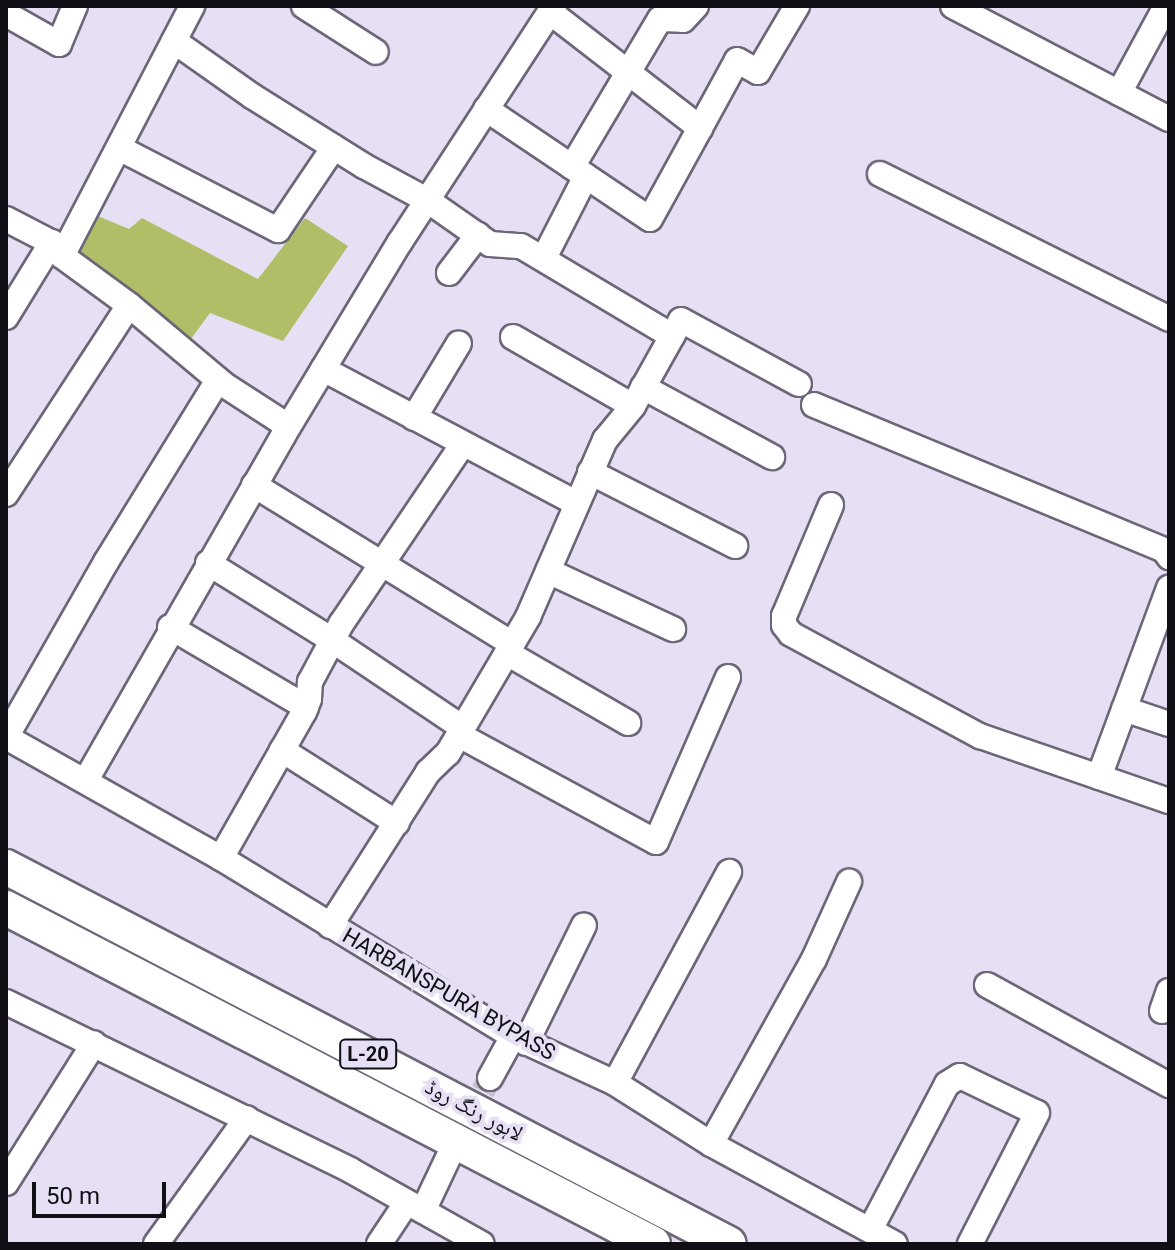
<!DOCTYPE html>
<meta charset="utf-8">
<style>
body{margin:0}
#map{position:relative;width:1175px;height:1250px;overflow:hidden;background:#e7dff4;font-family:Roboto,"Noto Naskh Arabic",sans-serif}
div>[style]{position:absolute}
.green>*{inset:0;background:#b1be67}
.minor-tunnel>*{height:24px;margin-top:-12px;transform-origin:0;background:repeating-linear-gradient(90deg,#c7c0d3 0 24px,transparent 0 36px)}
.roads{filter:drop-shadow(2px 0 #6d6678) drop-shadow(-2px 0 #6d6678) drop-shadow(0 2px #6d6678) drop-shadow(0 -2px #6d6678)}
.minor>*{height:24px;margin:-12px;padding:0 12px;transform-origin:12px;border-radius:12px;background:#fff}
.highway>*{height:34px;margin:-17px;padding:0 17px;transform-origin:17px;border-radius:17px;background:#fff}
span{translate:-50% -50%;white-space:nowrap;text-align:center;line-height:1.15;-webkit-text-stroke:8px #e7dff4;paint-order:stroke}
.shield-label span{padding:2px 6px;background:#e7dff4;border:2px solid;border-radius:6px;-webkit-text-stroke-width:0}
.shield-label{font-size:20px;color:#110f16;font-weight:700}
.street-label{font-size:22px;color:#110f16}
.frame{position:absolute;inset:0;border:8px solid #110f16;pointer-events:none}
.scale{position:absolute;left:32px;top:1182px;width:134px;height:36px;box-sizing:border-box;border:4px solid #110f16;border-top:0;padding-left:10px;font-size:24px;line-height:28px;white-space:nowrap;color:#110f16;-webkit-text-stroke:6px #e7dff4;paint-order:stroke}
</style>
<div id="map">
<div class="green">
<i style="clip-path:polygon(93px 214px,129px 229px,142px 218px,258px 279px,305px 218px,348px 246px,283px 341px,210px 313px,188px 343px,75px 252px)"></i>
</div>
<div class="minor-tunnel">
<i style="left:449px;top:1155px;width:87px;rotate:-62deg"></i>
</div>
<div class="roads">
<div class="minor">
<i style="left:304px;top:6px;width:85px;rotate:32.6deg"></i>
<i style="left:953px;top:6px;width:244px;rotate:27.6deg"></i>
<i style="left:550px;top:12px;width:190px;rotate:37.7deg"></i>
<i style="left:700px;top:128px;width:77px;rotate:-61.4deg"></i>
<i style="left:737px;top:60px;width:24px;rotate:30deg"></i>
<i style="left:758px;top:72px;width:77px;rotate:-59.4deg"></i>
<i style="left:6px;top:14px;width:61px;rotate:29.5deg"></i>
<i style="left:59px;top:44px;width:41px;rotate:-67.2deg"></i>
<i style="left:174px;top:41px;width:95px;rotate:35.2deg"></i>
<i style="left:252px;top:96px;width:132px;rotate:32deg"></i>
<i style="left:364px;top:166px;width:72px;rotate:28.4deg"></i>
<i style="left:427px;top:200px;width:77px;rotate:34.9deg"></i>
<i style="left:490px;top:244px;width:31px;rotate:4deg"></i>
<i style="left:521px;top:246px;width:176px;rotate:30.8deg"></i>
<i style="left:1119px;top:93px;width:99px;rotate:-61.6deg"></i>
<i style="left:486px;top:109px;width:197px;rotate:33.9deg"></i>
<i style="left:650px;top:219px;width:104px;rotate:-61.2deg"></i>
<i style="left:119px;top:148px;width:179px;rotate:27.3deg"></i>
<i style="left:278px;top:230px;width:100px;rotate:-56deg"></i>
<i style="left:572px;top:167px;width:172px;rotate:-59.3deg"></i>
<i style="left:660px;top:19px;width:23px;rotate:2deg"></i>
<i style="left:683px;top:20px;width:19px;rotate:-47deg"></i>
<i style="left:880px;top:174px;width:323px;rotate:26.6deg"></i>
<i style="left:6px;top:219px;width:65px;rotate:27.3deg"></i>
<i style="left:544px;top:258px;width:92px;rotate:-62.9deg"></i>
<i style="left:449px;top:273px;width:48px;rotate:-52.7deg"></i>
<i style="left:129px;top:305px;width:123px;rotate:40deg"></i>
<i style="left:223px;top:384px;width:77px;rotate:32.9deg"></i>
<i style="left:6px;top:317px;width:88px;rotate:-58.5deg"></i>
<i style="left:513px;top:337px;width:138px;rotate:29.9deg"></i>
<i style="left:323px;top:369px;width:286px;rotate:27.9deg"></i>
<i style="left:218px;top:380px;width:214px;rotate:121.6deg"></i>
<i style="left:106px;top:562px;width:202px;rotate:119.7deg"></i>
<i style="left:6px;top:737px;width:247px;rotate:29.4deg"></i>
<i style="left:221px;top:858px;width:342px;rotate:31.4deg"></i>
<i style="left:513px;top:1036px;width:112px;rotate:24.7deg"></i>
<i style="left:615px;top:1083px;width:114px;rotate:32.4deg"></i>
<i style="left:711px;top:1144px;width:209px;rotate:28.5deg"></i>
<i style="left:643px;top:387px;width:147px;rotate:28.5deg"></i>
<i style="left:814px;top:405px;width:379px;rotate:22.5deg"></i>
<i style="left:1164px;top:550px;width:9px;rotate:54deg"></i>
<i style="left:414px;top:418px;width:87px;rotate:-59deg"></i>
<i style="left:590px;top:472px;width:163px;rotate:27deg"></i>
<i style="left:254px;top:485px;width:303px;rotate:31.6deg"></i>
<i style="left:6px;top:494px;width:225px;rotate:-56.9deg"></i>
<i style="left:129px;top:305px;width:83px;rotate:-143.8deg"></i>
<i style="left:62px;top:256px;width:282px;rotate:-62.5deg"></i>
<i style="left:831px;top:505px;width:121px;rotate:112.9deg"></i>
<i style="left:784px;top:616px;width:9px;rotate:90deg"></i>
<i style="left:784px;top:625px;width:11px;rotate:52deg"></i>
<i style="left:791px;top:634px;width:215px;rotate:28.4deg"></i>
<i style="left:980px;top:736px;width:200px;rotate:19deg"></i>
<i style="left:208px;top:563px;width:146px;rotate:31.8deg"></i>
<i style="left:332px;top:640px;width:158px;rotate:33.9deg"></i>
<i style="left:548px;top:571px;width:138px;rotate:24.9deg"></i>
<i style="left:170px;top:627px;width:158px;rotate:30.5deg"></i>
<i style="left:507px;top:653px;width:140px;rotate:30deg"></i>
<i style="left:1124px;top:709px;width:47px;rotate:18.4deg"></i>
<i style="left:459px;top:735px;width:224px;rotate:28.5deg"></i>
<i style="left:656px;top:842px;width:180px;rotate:-66.4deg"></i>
<i style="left:282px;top:750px;width:136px;rotate:32.4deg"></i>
<i style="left:1099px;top:777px;width:202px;rotate:-69.7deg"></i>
<i style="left:86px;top:780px;width:399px;rotate:-60.2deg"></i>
<i style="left:284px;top:434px;width:224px;rotate:-58.9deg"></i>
<i style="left:400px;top:242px;width:282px;rotate:-56.9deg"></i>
<i style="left:221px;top:858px;width:168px;rotate:-60.4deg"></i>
<i style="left:304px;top:712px;width:14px;rotate:-69deg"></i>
<i style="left:309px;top:699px;width:17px;rotate:-87deg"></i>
<i style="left:310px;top:682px;width:66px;rotate:-61.9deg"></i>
<i style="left:341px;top:624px;width:217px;rotate:-55.9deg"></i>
<i style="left:330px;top:926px;width:183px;rotate:-57.5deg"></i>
<i style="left:428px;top:772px;width:28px;rotate:-44deg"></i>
<i style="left:448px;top:753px;width:158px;rotate:-59.5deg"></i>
<i style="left:528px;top:617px;width:193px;rotate:-66.5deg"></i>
<i style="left:605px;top:440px;width:44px;rotate:-50.5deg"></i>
<i style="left:633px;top:406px;width:98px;rotate:-60.8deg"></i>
<i style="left:681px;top:320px;width:134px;rotate:28.5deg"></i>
<i style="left:987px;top:985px;width:208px;rotate:28.8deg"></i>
<i style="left:6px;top:1002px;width:383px;rotate:26deg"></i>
<i style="left:350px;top:1170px;width:151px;rotate:29.3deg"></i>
<i style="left:1162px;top:1011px;width:21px;rotate:-71deg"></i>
<i style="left:526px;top:1043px;width:131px;rotate:-63.8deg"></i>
<i style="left:490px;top:1078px;width:48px;rotate:-61.3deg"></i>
<i style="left:615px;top:1083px;width:240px;rotate:-61.6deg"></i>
<i style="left:711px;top:1144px;width:212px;rotate:-60.9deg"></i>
<i style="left:814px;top:959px;width:85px;rotate:-65.6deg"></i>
<i style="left:6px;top:1183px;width:165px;rotate:-57.8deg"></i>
<i style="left:423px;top:1211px;width:59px;rotate:-64.7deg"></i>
<i style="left:870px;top:1230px;width:165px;rotate:-62.2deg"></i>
<i style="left:947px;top:1084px;width:15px;rotate:-32deg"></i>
<i style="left:960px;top:1076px;width:85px;rotate:25.7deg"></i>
<i style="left:1037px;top:1113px;width:147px;rotate:117.1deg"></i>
<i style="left:156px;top:1244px;width:155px;rotate:-54.2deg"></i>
<i style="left:379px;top:1244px;width:50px;rotate:-56.3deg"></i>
</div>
<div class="highway">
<i style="left:6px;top:867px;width:815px;rotate:27.54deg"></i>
<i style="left:6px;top:908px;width:729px;rotate:27.44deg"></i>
</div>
</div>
<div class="shield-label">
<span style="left:368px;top:1054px">L-20</span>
</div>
<div class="street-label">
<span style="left:449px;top:994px;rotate:30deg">HARBANSPURA BYPASS</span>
<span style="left:474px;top:1110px;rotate:28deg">لاہور رنگ روڈ</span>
</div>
<div class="frame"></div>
<div class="scale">50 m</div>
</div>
